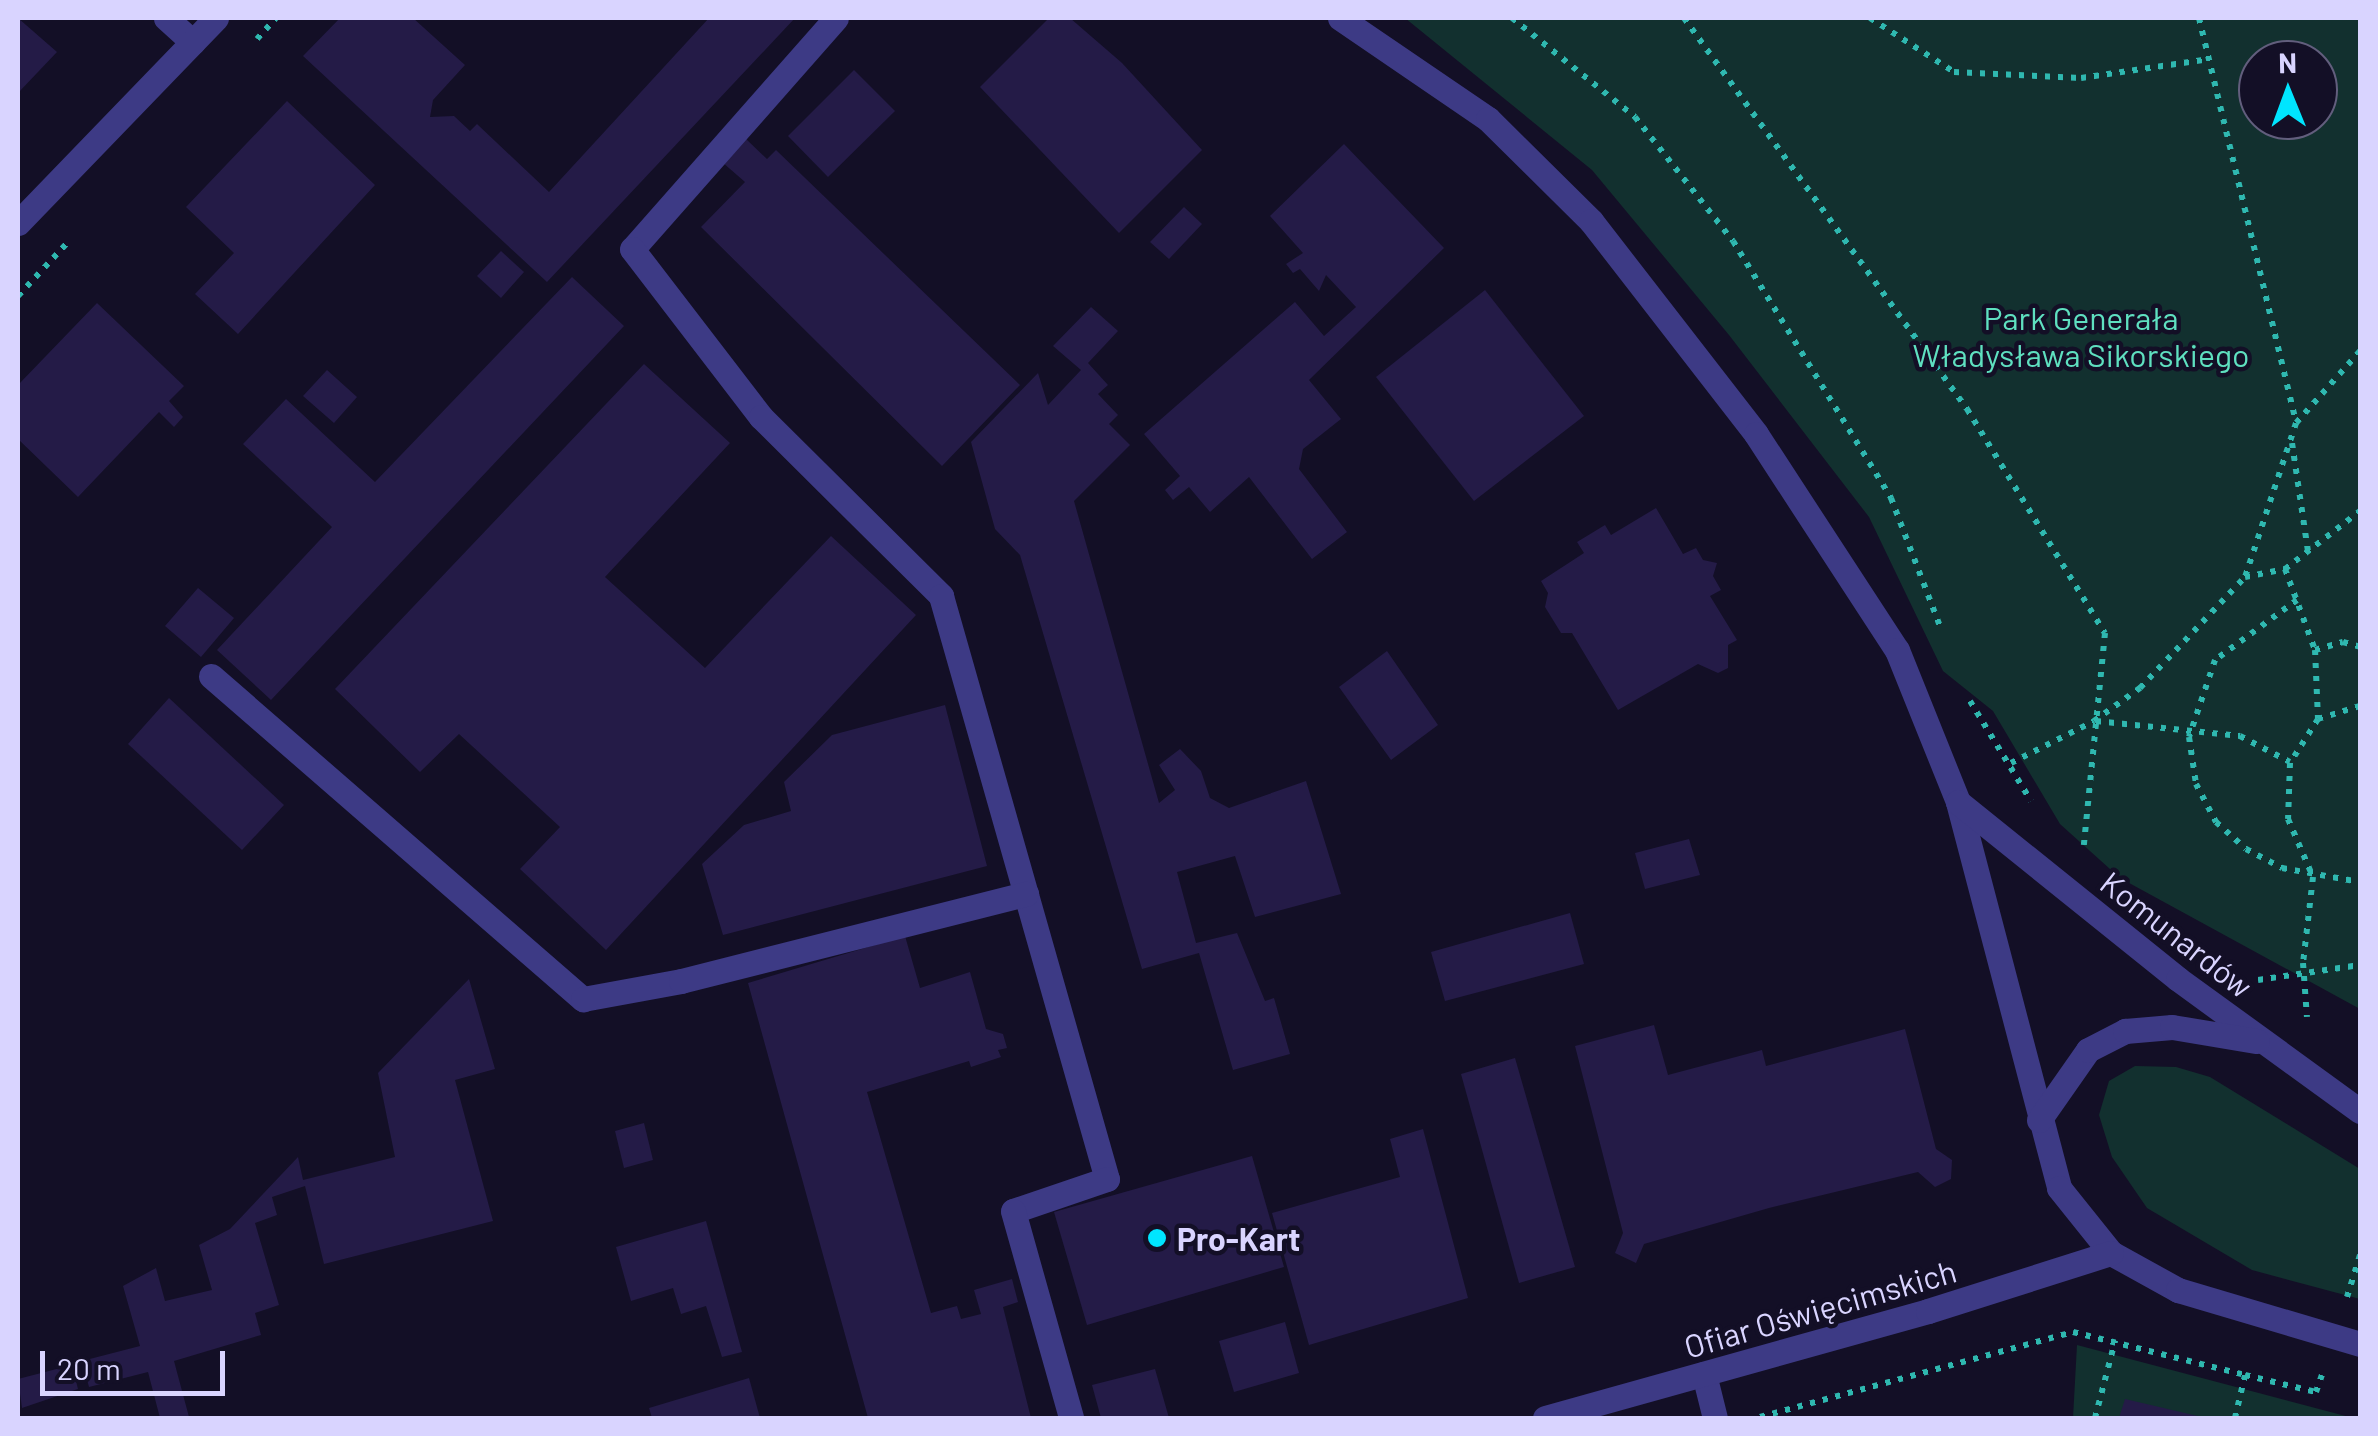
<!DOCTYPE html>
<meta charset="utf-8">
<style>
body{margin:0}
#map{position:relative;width:2378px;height:1436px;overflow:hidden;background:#130f26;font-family:Barlow,sans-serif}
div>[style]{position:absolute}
.green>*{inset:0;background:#12302f}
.building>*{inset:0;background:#241b47}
.path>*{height:6px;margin-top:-3px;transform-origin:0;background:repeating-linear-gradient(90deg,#2fb8b0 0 5px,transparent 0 13px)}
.service>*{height:25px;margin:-12.5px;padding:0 12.5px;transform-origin:12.5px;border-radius:12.5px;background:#3d3a85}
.minor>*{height:25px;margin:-12.5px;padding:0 12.5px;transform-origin:12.5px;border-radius:12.5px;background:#3d3a85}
.tertiary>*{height:25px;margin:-12.5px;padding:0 12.5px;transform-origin:12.5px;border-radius:12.5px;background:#3d3a85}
.dots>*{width:28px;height:28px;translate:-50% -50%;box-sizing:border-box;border:5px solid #130f26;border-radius:50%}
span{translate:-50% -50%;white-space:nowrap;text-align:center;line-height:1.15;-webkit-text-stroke:9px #130f26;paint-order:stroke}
.park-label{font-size:32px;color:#5fe0c0}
.street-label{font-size:32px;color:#d9d4ff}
.poi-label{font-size:32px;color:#d9d4ff;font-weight:700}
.left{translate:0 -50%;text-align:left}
.frame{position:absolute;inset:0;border:20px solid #d9d4ff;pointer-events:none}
.north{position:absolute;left:2238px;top:40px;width:100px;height:100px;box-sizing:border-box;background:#130f26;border:2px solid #625e7d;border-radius:50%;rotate:359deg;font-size:28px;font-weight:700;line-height:40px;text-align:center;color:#d9d4ff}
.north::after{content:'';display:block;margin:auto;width:35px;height:45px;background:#00e5ff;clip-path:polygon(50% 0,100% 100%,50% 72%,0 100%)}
.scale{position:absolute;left:40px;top:1351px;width:185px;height:45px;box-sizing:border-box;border:5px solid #d9d4ff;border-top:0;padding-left:12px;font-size:30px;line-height:35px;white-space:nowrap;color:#d9d4ff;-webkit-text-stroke:8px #130f26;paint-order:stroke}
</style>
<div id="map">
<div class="green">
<i style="clip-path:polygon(evenodd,1405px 18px,2360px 18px,2360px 1009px,2120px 878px,2060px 824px,1993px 711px,1943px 671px,1869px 517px,1729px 335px,1592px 170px,1405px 18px,2258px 60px,2318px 60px,2318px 120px,2258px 120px,2258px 60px)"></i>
<i style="clip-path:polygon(2135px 1066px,2176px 1067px,2210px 1077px,2360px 1169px,2360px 1299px,2252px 1270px,2147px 1208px,2112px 1157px,2099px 1115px,2109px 1081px)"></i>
<i style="clip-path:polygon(2077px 1345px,2353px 1418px,2073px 1418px)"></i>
</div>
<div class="building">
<i style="clip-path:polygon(18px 18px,57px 52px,18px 93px)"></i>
<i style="clip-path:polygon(340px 18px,413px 18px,465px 65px,433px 100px,430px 117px,454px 116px,470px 131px,477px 124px,549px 192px,709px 18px,795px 18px,547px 282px,303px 56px)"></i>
<i style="clip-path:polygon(1049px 18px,1070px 18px,1122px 63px,1202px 150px,1119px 233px,980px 87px)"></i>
<i style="clip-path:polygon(854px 70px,895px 111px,828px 177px,788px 136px)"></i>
<i style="clip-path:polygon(287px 101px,375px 185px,238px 334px,195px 294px,234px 253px,186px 207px)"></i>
<i style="clip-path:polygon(745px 138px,767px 159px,776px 150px,1020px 385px,942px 466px,701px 227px,745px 182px,722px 162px)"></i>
<i style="clip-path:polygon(1344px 144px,1444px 248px,1309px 380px,1341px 419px,1303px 449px,1299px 469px,1347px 532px,1312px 559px,1249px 477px,1210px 512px,1189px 487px,1173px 500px,1165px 490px,1180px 476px,1144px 434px,1295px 302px,1324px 336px,1356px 307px,1326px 275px,1319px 291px,1300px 269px,1293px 273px,1286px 264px,1303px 253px,1270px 216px)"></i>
<i style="clip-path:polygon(1184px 207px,1202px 224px,1169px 259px,1150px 242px)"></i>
<i style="clip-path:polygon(501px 251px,524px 272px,501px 298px,477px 276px)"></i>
<i style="clip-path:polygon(572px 277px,624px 326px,271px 700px,217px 650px,332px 527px,243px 444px,286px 399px,375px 482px)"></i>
<i style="clip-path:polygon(1485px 290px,1584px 416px,1474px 501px,1376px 377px)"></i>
<i style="clip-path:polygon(97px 303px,184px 386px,169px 401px,183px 417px,174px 427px,159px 412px,78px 497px,18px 439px,18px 385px)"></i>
<i style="clip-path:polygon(1091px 307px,1118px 331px,1088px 363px,1108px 385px,1098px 394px,1118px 415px,1109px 424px,1130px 445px,1074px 501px,1159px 803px,1175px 790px,1159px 765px,1180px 749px,1201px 771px,1210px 798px,1229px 808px,1306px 781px,1341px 894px,1255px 917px,1235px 856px,1177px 872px,1196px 943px,1237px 933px,1265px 1001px,1274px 998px,1290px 1054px,1233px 1070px,1199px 953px,1142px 969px,1020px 555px,995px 529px,971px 442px,1038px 373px,1048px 405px,1081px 370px,1053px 346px)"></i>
<i style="clip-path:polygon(644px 364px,730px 443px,605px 577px,705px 668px,831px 536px,916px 615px,606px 950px,520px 869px,560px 827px,459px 734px,420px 772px,335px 689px)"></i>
<i style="clip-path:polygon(327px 370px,357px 397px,334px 423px,303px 396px)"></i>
<i style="clip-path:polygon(1656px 508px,1683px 554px,1696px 548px,1703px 560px,1717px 563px,1713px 576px,1721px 590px,1710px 596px,1737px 640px,1728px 645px,1728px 668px,1718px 673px,1698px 664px,1618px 710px,1572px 633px,1561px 633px,1545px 607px,1548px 593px,1541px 581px,1584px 553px,1577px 542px,1605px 525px,1611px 535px)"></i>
<i style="clip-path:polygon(198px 588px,234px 618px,201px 657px,165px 626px)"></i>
<i style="clip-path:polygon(1387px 651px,1438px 725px,1391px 760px,1339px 687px)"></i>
<i style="clip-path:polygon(169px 698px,284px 805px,242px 850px,128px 744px)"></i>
<i style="clip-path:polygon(945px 705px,987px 866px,723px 935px,702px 864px,744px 825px,791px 811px,784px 782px,832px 735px)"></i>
<i style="clip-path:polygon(1689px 839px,1700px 875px,1645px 889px,1635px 853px)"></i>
<i style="clip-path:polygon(1570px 913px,1584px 964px,1445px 1001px,1431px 952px)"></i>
<i style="clip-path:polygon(905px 936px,920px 988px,970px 972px,986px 1029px,1003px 1034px,1007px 1048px,998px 1050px,1001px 1057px,971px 1067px,969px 1061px,867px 1092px,931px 1313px,957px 1306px,961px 1319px,981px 1314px,974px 1290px,1012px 1279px,1018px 1302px,1003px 1307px,1031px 1418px,868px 1418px,748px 983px)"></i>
<i style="clip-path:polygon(469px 979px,495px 1069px,455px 1080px,493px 1221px,324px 1264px,305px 1186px,272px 1197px,277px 1215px,255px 1223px,279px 1305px,255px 1313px,261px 1335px,174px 1361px,189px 1417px,160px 1418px,148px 1372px,89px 1387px,82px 1361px,140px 1346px,123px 1286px,156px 1268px,165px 1301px,212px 1290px,199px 1245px,230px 1229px,298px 1157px,303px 1180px,395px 1157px,378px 1073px)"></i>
<i style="clip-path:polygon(1654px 1025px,1668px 1075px,1762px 1050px,1766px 1066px,1905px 1029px,1936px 1149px,1952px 1160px,1951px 1179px,1935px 1187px,1918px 1172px,1769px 1208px,1644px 1244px,1636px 1263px,1615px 1253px,1623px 1233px,1575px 1046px)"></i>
<i style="clip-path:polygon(1515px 1058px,1575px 1267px,1519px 1283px,1461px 1074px)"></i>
<i style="clip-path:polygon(644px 1123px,653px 1160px,624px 1168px,615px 1131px)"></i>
<i style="clip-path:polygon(1423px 1129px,1468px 1298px,1309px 1345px,1272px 1213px,1400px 1177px,1390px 1139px)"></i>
<i style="clip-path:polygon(1252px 1156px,1284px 1267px,1087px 1325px,1054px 1212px)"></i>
<i style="clip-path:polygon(706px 1221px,742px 1352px,722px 1357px,706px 1306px,681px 1314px,673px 1288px,631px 1301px,616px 1247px)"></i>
<i style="clip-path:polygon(1285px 1322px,1299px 1373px,1234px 1392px,1219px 1341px)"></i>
<i style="clip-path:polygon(72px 1365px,78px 1389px,22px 1408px,18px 1379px)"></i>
<i style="clip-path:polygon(1155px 1369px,1169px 1418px,1101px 1418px,1092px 1385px)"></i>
<i style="clip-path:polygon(749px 1378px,760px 1418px,652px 1418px,649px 1408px)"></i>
<i style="clip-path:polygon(2125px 1399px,2202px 1417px,2202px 1418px,2119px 1418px)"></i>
</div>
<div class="path">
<i style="left:1512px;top:18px;width:158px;rotate:38.8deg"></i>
<i style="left:1635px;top:117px;width:158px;rotate:51.7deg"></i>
<i style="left:1733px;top:241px;width:302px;rotate:58.4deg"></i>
<i style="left:1891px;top:498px;width:140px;rotate:69.1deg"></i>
<i style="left:1684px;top:18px;width:483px;rotate:54.1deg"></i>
<i style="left:1967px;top:409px;width:263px;rotate:58.4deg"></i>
<i style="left:2105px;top:633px;width:213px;rotate:95.7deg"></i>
<i style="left:1870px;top:18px;width:100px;rotate:32.7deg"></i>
<i style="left:1954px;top:72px;width:127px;rotate:2.7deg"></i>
<i style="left:2081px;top:78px;width:130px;rotate:-8.4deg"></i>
<i style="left:2199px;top:18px;width:416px;rotate:76.5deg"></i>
<i style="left:257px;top:39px;width:28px;rotate:-48deg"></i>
<i style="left:18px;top:296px;width:74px;rotate:-47.2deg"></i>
<i style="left:2360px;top:351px;width:96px;rotate:131.6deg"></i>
<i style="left:2296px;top:423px;width:162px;rotate:108.3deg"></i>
<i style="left:2245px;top:577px;width:41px;rotate:-11.3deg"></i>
<i style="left:2285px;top:569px;width:95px;rotate:-37.7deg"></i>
<i style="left:2292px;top:443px;width:109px;rotate:81.6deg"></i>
<i style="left:2285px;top:569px;width:86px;rotate:69.7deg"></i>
<i style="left:2315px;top:650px;width:69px;rotate:87.5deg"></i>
<i style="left:2318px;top:719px;width:52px;rotate:122.5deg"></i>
<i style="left:2290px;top:763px;width:56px;rotate:92deg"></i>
<i style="left:2288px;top:819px;width:63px;rotate:66.7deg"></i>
<i style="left:2313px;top:877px;width:87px;rotate:96.6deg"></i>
<i style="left:2303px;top:963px;width:54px;rotate:85.8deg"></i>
<i style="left:2297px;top:600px;width:102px;rotate:143.8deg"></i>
<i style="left:2215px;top:660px;width:81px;rotate:108.7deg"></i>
<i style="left:2189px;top:737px;width:48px;rotate:81.5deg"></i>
<i style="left:2196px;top:784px;width:43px;rotate:62.2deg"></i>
<i style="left:2216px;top:822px;width:40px;rotate:42deg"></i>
<i style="left:2246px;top:849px;width:41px;rotate:27.8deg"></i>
<i style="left:2282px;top:868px;width:79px;rotate:10.2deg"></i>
<i style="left:2315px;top:650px;width:29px;rotate:-16deg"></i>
<i style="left:2343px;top:642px;width:18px;rotate:16deg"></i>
<i style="left:1970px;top:701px;width:117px;rotate:58.6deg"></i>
<i style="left:2318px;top:719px;width:44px;rotate:-17.2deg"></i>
<i style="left:2096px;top:721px;width:145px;rotate:5.9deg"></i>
<i style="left:2240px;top:736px;width:56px;rotate:27.5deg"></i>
<i style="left:2011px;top:763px;width:93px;rotate:-26.8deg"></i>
<i style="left:2094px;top:721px;width:57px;rotate:-35.7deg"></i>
<i style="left:2140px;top:688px;width:153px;rotate:-46.6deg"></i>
<i style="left:2258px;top:980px;width:103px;rotate:-8.4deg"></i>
<i style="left:2347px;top:1297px;width:44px;rotate:-72.8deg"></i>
<i style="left:1760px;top:1417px;width:324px;rotate:-15.2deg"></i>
<i style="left:2073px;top:1332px;width:177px;rotate:14deg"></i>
<i style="left:2095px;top:1418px;width:80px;rotate:-75.4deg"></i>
<i style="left:2235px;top:1418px;width:44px;rotate:-76.9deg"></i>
<i style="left:2245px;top:1375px;width:73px;rotate:13.5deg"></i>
<i style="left:2316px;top:1392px;width:18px;rotate:-71deg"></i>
</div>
<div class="service">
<i style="left:836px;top:18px;width:308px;rotate:131.4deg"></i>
<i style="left:632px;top:249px;width:212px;rotate:52.5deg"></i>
<i style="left:761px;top:417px;width:254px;rotate:44.8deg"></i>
<i style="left:941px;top:596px;width:606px;rotate:74.11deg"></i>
<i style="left:1107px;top:1179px;width:99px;rotate:161.2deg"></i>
<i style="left:1013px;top:1211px;width:215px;rotate:74.3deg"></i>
<i style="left:211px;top:676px;width:493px;rotate:41deg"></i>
<i style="left:583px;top:999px;width:100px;rotate:-10.4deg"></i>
<i style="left:681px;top:981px;width:356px;rotate:-14.2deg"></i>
<i style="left:1704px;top:1374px;width:45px;rotate:76deg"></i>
</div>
<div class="minor">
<i style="left:166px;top:18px;width:36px;rotate:42deg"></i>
<i style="left:18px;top:223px;width:285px;rotate:-46deg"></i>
</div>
<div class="tertiary">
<i style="left:1340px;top:18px;width:179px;rotate:34.3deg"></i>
<i style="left:1488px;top:119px;width:145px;rotate:44.7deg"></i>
<i style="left:1591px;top:221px;width:269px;rotate:52.2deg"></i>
<i style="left:1756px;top:434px;width:258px;rotate:56.9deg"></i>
<i style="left:1897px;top:650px;width:164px;rotate:68.1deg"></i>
<i style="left:1958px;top:802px;width:399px;rotate:75.3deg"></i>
<i style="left:2059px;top:1188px;width:83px;rotate:51.3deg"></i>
<i style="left:2111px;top:1253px;width:77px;rotate:28.9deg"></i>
<i style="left:2178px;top:1290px;width:190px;rotate:16.5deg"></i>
<i style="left:1958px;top:802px;width:282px;rotate:38.8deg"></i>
<i style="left:2178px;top:979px;width:225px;rotate:36deg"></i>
<i style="left:2039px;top:1120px;width:85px;rotate:-55deg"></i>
<i style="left:2088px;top:1050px;width:42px;rotate:-27.2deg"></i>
<i style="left:2125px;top:1031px;width:47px;rotate:-4.9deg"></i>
<i style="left:2172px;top:1027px;width:86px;rotate:9.4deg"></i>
<i style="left:1545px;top:1418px;width:398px;rotate:-15.6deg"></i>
<i style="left:1928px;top:1311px;width:192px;rotate:-17.6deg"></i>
</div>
<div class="dots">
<i style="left:1157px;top:1238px;background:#00e5ff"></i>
</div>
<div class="park-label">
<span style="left:2081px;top:336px">Park Generała<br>Władysława Sikorskiego</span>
</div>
<div class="street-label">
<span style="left:2177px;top:934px;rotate:38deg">Komunardów</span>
<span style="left:1820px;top:1308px;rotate:-16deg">Ofiar Oświęcimskich</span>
</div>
<div class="poi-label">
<span class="left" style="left:1177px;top:1238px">Pro-Kart</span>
</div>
<div class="frame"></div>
<div class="north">N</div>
<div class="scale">20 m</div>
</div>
